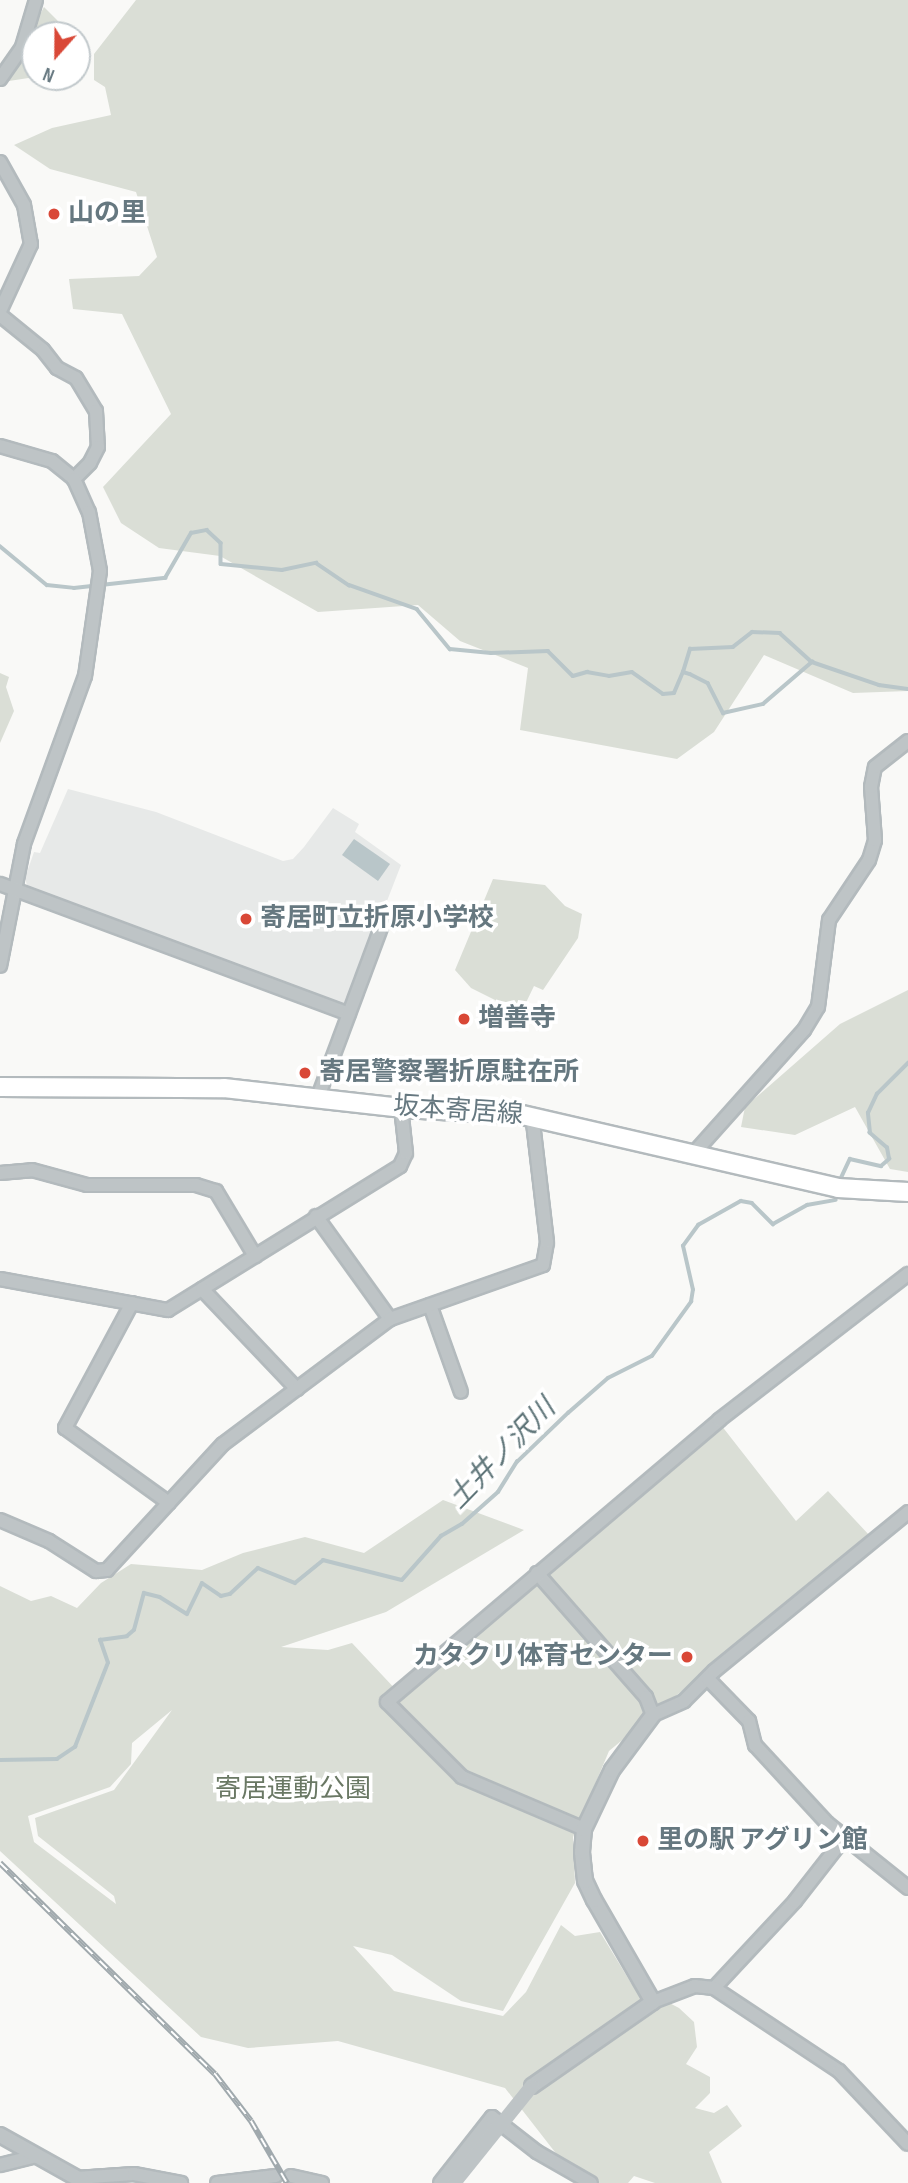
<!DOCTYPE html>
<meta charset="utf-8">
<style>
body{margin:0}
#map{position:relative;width:908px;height:2183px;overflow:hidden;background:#f9f9f7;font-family:"Sofia Sans Condensed","Noto Sans JP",sans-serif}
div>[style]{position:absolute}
.built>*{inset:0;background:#e7e9e8}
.green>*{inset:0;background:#daded6}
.water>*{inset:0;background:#b9c6c9}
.stream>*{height:3.5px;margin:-1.75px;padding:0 1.75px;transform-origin:1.75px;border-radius:1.75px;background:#b9c6c9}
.roads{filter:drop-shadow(2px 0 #b3babd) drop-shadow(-2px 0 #b3babd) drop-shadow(0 2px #b3babd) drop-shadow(0 -2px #b3babd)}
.minor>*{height:12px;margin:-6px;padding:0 6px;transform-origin:6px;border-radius:6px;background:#bec4c6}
.tertiary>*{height:14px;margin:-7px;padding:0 7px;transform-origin:7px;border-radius:7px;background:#bec4c6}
.secondary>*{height:18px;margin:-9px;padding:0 9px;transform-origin:9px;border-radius:9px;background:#fff}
.rail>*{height:6px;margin-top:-3px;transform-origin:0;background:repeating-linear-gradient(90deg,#fff 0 10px,#a0a9ad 0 20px);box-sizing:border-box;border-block:2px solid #a0a9ad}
.tertiary-bridge>*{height:14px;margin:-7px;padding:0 7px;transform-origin:7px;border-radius:7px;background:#bec4c6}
.dots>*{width:19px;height:19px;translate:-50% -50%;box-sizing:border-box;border:4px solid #fff;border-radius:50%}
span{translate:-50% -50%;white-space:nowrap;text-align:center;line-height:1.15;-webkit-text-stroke:7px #fff;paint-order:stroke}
.poi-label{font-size:26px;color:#667880;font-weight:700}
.left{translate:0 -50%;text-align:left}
.right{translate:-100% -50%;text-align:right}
.street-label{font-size:26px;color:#667880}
.park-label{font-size:26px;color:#6a7864}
.water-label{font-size:28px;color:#60767a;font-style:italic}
.north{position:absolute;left:21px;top:21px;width:70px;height:70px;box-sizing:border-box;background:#fff;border:2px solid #c2c9cc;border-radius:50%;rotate:201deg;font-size:19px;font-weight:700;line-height:28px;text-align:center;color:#667880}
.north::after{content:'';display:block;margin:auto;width:24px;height:32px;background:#d94837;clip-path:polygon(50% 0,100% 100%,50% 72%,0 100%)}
</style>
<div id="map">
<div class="built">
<i style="clip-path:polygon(68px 789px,156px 812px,283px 861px,293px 859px,304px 847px,333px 808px,359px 824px,355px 832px,401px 865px,346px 1006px,28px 889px,25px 878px,34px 852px,40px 853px)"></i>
</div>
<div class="green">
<i style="clip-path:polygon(136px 0,908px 0,908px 691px,853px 693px,764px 655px,714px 732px,677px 759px,520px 730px,528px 668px,460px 641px,418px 605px,318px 612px,220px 556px,159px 548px,121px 523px,103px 487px,171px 414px,122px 314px,73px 309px,69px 279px,139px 276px,157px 257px,136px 192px,50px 169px,14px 145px,52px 128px,111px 115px,105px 87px,94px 80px,94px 54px)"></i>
<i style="clip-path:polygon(44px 7px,66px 29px,76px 30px,90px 50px,77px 62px,77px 35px,35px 35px,35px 77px,9px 81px,8px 74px)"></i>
<i style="clip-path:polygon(0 673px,9px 677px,6px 687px,14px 711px,0 743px)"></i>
<i style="clip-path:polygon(493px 879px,545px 885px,565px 906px,582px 914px,578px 938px,543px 990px,534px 986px,521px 1013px,471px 988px,455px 970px)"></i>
<i style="clip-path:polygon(908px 990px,908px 1172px,890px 1169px,855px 1107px,795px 1135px,741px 1127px,745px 1107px,840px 1024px)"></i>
<i style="clip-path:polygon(evenodd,721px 1425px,796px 1521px,828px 1491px,870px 1536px,609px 1751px,573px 1837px,575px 1883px,503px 2011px,461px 2001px,392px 1955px,353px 1946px,394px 1991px,503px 2016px,526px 1992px,561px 1925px,575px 1936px,600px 1932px,631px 1983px,679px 2008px,694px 2022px,697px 2047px,686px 2064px,710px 2077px,710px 2093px,695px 2108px,714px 2113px,727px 2105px,742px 2126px,709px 2152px,722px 2183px,655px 2183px,634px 2176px,628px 2183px,579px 2183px,505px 2088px,338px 2041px,248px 2048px,201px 2037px,0 1851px,0 1586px,31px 1601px,51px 1596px,77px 1608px,101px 1583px,131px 1564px,202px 1570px,243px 1553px,305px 1537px,364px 1553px,443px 1500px,524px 1530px,386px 1612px,281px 1647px,328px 1650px,352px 1643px,399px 1693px,721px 1425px,172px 1710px,114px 1790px,35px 1818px,38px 1836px,114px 1896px,116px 1904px,34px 1842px,28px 1816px,110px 1787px,131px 1764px,132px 1743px,172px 1710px)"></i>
</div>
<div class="water">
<i style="clip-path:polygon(354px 839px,390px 864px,378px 881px,342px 855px)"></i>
</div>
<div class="stream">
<i style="left:0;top:546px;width:61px;rotate:39.7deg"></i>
<i style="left:47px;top:585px;width:27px;rotate:6deg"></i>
<i style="left:74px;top:588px;width:92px;rotate:-6.3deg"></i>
<i style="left:165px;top:578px;width:52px;rotate:-60deg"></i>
<i style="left:191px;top:533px;width:16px;rotate:-11deg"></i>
<i style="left:207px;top:530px;width:19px;rotate:43deg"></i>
<i style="left:221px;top:543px;width:21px;rotate:90deg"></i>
<i style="left:221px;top:564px;width:61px;rotate:5.6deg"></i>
<i style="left:282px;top:570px;width:35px;rotate:-12deg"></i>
<i style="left:316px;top:563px;width:40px;rotate:34deg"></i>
<i style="left:349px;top:585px;width:72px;rotate:19.4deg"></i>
<i style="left:417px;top:609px;width:52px;rotate:50.5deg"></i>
<i style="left:450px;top:649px;width:41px;rotate:5.6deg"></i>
<i style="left:491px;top:653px;width:57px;rotate:-2deg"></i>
<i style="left:548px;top:651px;width:35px;rotate:45deg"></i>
<i style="left:573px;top:676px;width:15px;rotate:-16deg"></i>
<i style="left:587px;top:672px;width:22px;rotate:10deg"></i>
<i style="left:609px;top:676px;width:23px;rotate:-10deg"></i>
<i style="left:632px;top:672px;width:38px;rotate:35deg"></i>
<i style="left:663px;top:694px;width:11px;rotate:-5deg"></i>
<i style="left:674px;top:693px;width:23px;rotate:-67deg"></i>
<i style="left:683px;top:672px;width:7px;rotate:16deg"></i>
<i style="left:690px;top:674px;width:20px;rotate:27deg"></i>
<i style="left:708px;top:683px;width:34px;rotate:63deg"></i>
<i style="left:723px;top:713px;width:41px;rotate:-12.7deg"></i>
<i style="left:763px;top:704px;width:65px;rotate:-40.6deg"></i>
<i style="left:812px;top:662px;width:71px;rotate:18.9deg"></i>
<i style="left:879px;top:685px;width:29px;rotate:8deg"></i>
<i style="left:683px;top:672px;width:24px;rotate:-73deg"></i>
<i style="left:690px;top:649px;width:43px;rotate:-2.7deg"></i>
<i style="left:733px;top:647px;width:24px;rotate:-38deg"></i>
<i style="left:752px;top:632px;width:28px;rotate:2deg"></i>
<i style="left:780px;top:633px;width:43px;rotate:42.2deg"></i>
<i style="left:840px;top:1180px;width:23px;rotate:-65deg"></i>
<i style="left:850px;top:1159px;width:32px;rotate:13deg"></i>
<i style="left:881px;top:1166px;width:11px;rotate:-41deg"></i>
<i style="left:889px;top:1159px;width:11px;rotate:-100deg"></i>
<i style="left:887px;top:1148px;width:23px;rotate:-139deg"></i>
<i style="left:870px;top:1133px;width:20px;rotate:-96deg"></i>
<i style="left:868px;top:1113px;width:21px;rotate:-65deg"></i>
<i style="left:877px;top:1094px;width:44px;rotate:-45deg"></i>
<i style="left:0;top:1760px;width:57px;rotate:-1deg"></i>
<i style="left:57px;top:1759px;width:22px;rotate:-34deg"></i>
<i style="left:75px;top:1747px;width:90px;rotate:-68.6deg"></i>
<i style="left:108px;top:1663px;width:24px;rotate:-109deg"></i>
<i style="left:100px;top:1640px;width:27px;rotate:-8deg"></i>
<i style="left:127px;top:1636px;width:9px;rotate:-41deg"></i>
<i style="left:134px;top:1630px;width:38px;rotate:-75deg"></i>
<i style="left:144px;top:1593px;width:16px;rotate:14deg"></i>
<i style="left:160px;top:1597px;width:32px;rotate:32deg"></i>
<i style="left:187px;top:1614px;width:34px;rotate:-64deg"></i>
<i style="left:202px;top:1583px;width:23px;rotate:34deg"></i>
<i style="left:221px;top:1596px;width:9px;rotate:-13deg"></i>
<i style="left:230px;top:1594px;width:38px;rotate:-43deg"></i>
<i style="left:258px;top:1568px;width:40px;rotate:22deg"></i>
<i style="left:295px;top:1583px;width:36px;rotate:-39deg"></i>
<i style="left:323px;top:1560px;width:81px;rotate:14.2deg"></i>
<i style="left:402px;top:1580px;width:59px;rotate:-48.4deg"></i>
<i style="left:441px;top:1536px;width:24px;rotate:-30deg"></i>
<i style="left:462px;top:1524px;width:48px;rotate:-41.6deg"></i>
<i style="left:498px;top:1492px;width:36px;rotate:-58deg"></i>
<i style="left:517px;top:1462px;width:71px;rotate:-43.9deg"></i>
<i style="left:568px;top:1413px;width:53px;rotate:-41.2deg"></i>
<i style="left:608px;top:1378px;width:49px;rotate:-26.6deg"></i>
<i style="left:652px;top:1356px;width:67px;rotate:-54.2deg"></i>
<i style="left:691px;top:1302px;width:12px;rotate:-81deg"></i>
<i style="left:693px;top:1290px;width:45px;rotate:-102.8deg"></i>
<i style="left:683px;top:1246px;width:26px;rotate:-54deg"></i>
<i style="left:698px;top:1225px;width:49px;rotate:-29.2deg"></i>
<i style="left:741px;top:1201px;width:11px;rotate:10deg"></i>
<i style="left:752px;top:1203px;width:30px;rotate:45deg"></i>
<i style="left:773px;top:1224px;width:39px;rotate:-29deg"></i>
<i style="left:807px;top:1205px;width:29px;rotate:-10deg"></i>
</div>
<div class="roads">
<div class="minor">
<i style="left:0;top:79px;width:39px;rotate:-55deg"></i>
<i style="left:22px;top:47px;width:49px;rotate:-73.4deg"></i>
<i style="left:0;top:162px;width:49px;rotate:60.8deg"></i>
<i style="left:24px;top:205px;width:40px;rotate:80deg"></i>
<i style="left:31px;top:244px;width:74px;rotate:114.8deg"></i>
<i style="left:0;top:315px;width:55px;rotate:39.1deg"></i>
<i style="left:43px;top:350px;width:23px;rotate:52deg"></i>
<i style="left:57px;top:368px;width:21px;rotate:28deg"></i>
<i style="left:76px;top:378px;width:39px;rotate:59deg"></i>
<i style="left:96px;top:411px;width:36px;rotate:87deg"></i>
<i style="left:98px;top:447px;width:18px;rotate:117deg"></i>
<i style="left:90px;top:463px;width:23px;rotate:135deg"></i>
<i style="left:0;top:446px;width:54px;rotate:16.1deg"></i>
<i style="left:52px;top:461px;width:28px;rotate:39deg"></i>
<i style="left:74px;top:479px;width:36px;rotate:66deg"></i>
<i style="left:89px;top:512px;width:60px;rotate:79.4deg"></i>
<i style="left:100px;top:571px;width:106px;rotate:98.1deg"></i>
<i style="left:85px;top:676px;width:179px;rotate:110deg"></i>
<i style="left:24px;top:844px;width:124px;rotate:101.1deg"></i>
<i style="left:0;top:884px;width:372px;rotate:20.4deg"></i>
<i style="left:318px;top:1097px;width:195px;rotate:-69.6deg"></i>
<i style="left:694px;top:1153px;width:165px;rotate:-48.2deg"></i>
<i style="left:804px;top:1030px;width:27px;rotate:-59deg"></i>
<i style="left:818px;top:1007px;width:88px;rotate:-82.8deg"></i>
<i style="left:829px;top:920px;width:72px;rotate:-56.3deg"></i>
<i style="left:869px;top:860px;width:21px;rotate:-73deg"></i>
<i style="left:875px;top:840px;width:53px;rotate:-94.3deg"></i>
<i style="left:871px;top:787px;width:20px;rotate:-79deg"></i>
<i style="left:875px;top:767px;width:42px;rotate:-38.2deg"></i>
<i style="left:0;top:1173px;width:32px;rotate:-5deg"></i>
<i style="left:32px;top:1170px;width:57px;rotate:15.3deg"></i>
<i style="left:87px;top:1185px;width:109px"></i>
<i style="left:196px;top:1185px;width:21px;rotate:17deg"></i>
<i style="left:216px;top:1191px;width:76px;rotate:59deg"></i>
<i style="left:316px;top:1216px;width:127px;rotate:54.3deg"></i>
<i style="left:0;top:1279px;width:171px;rotate:10.5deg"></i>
<i style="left:168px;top:1310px;width:273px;rotate:-31.8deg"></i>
<i style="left:400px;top:1166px;width:14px;rotate:-65deg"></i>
<i style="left:406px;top:1153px;width:45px;rotate:-96.3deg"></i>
<i style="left:202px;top:1289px;width:138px;rotate:46.5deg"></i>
<i style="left:132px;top:1303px;width:142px;rotate:118.2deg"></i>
<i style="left:65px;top:1428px;width:128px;rotate:35.8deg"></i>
<i style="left:430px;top:1305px;width:92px;rotate:70.4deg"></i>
<i style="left:0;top:1520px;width:53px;rotate:23.2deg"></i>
<i style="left:49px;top:1541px;width:56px;rotate:32.6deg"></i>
<i style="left:96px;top:1571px;width:11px;rotate:-5deg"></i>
<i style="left:107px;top:1570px;width:171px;rotate:-47.4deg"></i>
<i style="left:223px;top:1444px;width:209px;rotate:-36.8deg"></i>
<i style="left:390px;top:1319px;width:162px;rotate:-19.4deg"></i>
<i style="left:543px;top:1265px;width:23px;rotate:-80deg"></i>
<i style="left:547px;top:1242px;width:128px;rotate:-96.7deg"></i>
<i style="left:537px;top:1573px;width:165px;rotate:48.7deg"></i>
<i style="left:646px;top:1697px;width:19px;rotate:69deg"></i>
<i style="left:653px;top:1715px;width:34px;rotate:-24deg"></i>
<i style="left:684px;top:1701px;width:42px;rotate:-45deg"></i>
<i style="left:714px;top:1671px;width:251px;rotate:-39.3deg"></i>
<i style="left:708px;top:1679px;width:59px;rotate:45.7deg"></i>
<i style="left:749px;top:1721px;width:25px;rotate:76deg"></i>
<i style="left:755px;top:1745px;width:106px;rotate:47.3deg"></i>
<i style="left:827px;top:1823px;width:104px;rotate:38.7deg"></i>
<i style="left:584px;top:1829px;width:133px;rotate:-156.9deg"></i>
<i style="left:462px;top:1777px;width:106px;rotate:-135deg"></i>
<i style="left:387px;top:1702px;width:436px;rotate:-40.3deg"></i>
<i style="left:719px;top:1420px;width:239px;rotate:-37.7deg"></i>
<i style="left:714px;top:1988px;width:119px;rotate:-47deg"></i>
<i style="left:795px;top:1901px;width:81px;rotate:-52deg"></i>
<i style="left:653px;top:2002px;width:45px;rotate:-20.9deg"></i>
<i style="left:695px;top:1986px;width:19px;rotate:6deg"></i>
<i style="left:714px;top:1988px;width:150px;rotate:33.6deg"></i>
<i style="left:839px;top:2071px;width:100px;rotate:46.6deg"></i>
<i style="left:0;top:2165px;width:36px;rotate:-14deg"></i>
<i style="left:291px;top:2176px;width:32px;rotate:13deg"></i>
<i style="left:76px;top:2178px;width:58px;rotate:-3.9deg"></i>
<i style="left:134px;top:2174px;width:48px;rotate:10.8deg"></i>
<i style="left:217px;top:2183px;width:59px;rotate:-6.8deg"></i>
<i style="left:440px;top:2183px;width:84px;rotate:-51.8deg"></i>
<i style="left:492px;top:2117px;width:57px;rotate:37.9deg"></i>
<i style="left:537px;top:2152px;width:62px;rotate:29.9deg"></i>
</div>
<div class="tertiary">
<i style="left:532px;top:2086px;width:147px;rotate:-34.8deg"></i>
<i style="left:653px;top:2002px;width:118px;rotate:-120deg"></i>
<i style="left:594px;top:1900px;width:21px;rotate:-115deg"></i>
<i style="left:585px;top:1881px;width:29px;rotate:-96deg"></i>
<i style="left:582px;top:1852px;width:23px;rotate:-85deg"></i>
<i style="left:584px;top:1829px;width:65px;rotate:-64.6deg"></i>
<i style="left:612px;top:1770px;width:69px;rotate:-53.3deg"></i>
<i style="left:0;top:2135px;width:98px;rotate:29.2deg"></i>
</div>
<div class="secondary">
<i style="left:0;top:1087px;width:224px;rotate:0.3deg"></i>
<i style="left:224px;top:1088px;width:178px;rotate:6.4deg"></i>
<i style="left:401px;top:1108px;width:117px;rotate:2.9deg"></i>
<i style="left:518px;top:1114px;width:328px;rotate:13deg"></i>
<i style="left:838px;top:1188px;width:70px;rotate:3.3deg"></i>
</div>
</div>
<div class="rail">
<i style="left:0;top:1863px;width:301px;rotate:44.5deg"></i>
<i style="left:215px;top:2074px;width:59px;rotate:52.5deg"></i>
<i style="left:251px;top:2121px;width:72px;rotate:59.9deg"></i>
</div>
<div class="tertiary-bridge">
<i style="left:454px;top:2183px;width:124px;rotate:-51.2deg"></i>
</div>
<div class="dots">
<i style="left:54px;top:214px;background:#d94837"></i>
<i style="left:246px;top:919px;background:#d94837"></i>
<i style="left:464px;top:1019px;background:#d94837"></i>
<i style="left:305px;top:1073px;background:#d94837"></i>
<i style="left:687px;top:1657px;background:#d94837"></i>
<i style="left:643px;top:1841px;background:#d94837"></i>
</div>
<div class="poi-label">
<span class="left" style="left:68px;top:214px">山の里</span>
<span class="left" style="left:260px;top:919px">寄居町立折原小学校</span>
<span class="left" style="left:478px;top:1019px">増善寺</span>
<span class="left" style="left:319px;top:1073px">寄居警察署折原駐在所</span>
<span class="right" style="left:673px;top:1657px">カタクリ体育センター</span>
<span class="left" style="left:657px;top:1841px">里の駅 アグリン館</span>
</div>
<div class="street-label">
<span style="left:458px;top:1111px;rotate:4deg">坂本寄居線</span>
</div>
<div class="park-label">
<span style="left:293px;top:1790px">寄居運動公園</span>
</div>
<div class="water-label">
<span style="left:502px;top:1454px;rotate:-46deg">土井ノ沢川</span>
</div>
<div class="north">N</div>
</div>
